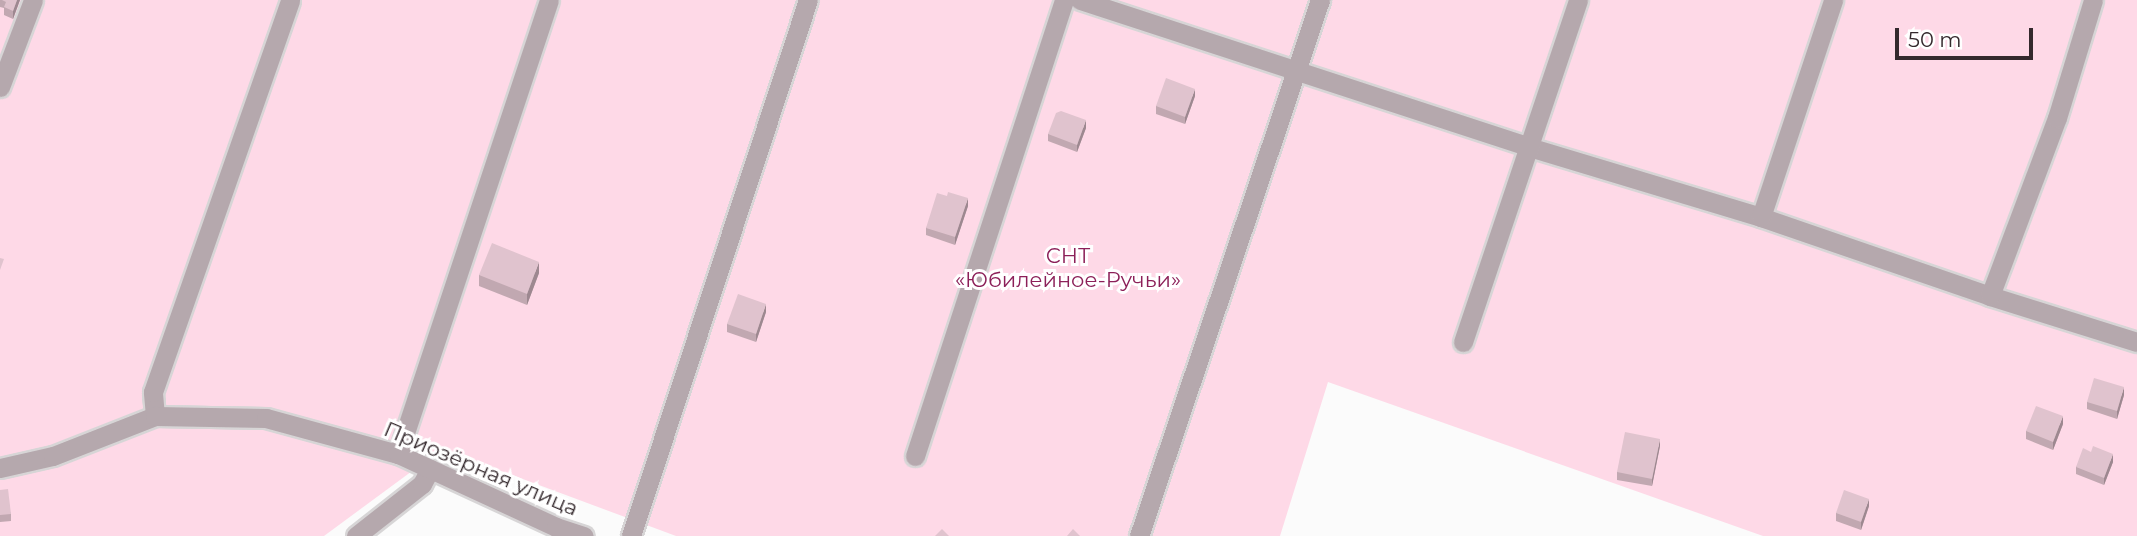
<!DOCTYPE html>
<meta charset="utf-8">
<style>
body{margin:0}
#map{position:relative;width:2137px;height:536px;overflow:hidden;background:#fbfbfb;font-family:Montserrat,sans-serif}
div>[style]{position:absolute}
.green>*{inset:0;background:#fed9e7}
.roads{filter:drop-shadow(2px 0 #d7d5d6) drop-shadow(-2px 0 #d7d5d6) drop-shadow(0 2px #d7d5d6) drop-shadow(0 -2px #d7d5d6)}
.minor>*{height:19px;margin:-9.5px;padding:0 9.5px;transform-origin:9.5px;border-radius:9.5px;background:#b5a8ad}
.tertiary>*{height:19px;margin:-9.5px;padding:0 9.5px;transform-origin:9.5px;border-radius:9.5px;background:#b5a8ad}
.wall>*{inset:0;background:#c1a8b1}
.shaded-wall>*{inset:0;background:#9d8890}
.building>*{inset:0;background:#e0c3ce}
span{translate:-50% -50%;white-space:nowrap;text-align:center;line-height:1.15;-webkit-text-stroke:6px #fff;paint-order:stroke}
.park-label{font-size:21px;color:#8c2059}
.street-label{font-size:21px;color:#34292d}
.scale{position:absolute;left:1895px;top:28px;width:138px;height:32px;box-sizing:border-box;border:4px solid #34292d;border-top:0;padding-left:9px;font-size:21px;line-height:24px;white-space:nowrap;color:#34292d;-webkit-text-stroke:5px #fff;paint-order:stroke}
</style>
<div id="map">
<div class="green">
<i style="clip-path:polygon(0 0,2137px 0,2137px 536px,1763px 536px,1328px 382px,1280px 536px,676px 536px,442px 449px,324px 536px,0 536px)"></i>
</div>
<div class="roads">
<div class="minor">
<i style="left:1080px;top:0;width:472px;rotate:18.1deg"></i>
<i style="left:1529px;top:147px;width:242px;rotate:16.8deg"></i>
<i style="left:1761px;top:217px;width:242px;rotate:19deg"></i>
<i style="left:1990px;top:296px;width:154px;rotate:17.4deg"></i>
<i style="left:0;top:87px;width:93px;rotate:-69.2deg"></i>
<i style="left:1761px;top:217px;width:229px;rotate:-71.6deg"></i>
<i style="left:1990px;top:296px;width:190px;rotate:-69.4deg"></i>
<i style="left:2057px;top:118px;width:123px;rotate:-73deg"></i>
<i style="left:1463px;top:342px;width:361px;rotate:-71.4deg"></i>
<i style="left:155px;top:416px;width:24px;rotate:-95deg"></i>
<i style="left:153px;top:392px;width:415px;rotate:-70.7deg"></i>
<i style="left:398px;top:454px;width:478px;rotate:-71.6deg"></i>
<i style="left:915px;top:456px;width:480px;rotate:-71.9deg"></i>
<i style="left:356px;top:536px;width:84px;rotate:-38.2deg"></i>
<i style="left:422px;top:484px;width:17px;rotate:-62deg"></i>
<i style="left:631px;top:536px;width:564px;rotate:-71.73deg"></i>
<i style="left:1139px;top:536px;width:566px;rotate:-71.34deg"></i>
</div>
<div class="tertiary">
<i style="left:0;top:468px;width:54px;rotate:-12.8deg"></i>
<i style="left:53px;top:456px;width:110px;rotate:-21.4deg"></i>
<i style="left:155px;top:416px;width:111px;rotate:1deg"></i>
<i style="left:266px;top:418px;width:137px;rotate:15.3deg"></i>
<i style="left:398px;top:454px;width:174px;rotate:24.8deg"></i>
<i style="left:556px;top:527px;width:29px;rotate:18deg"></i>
</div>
</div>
<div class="wall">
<i style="clip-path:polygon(0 0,20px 0,13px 19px,4px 15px,4px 8px,0 7px)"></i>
<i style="clip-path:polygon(1195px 96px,1185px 124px,1156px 114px,1156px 106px)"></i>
<i style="clip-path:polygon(1086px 128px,1077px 152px,1048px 141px,1048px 134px)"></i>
<i style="clip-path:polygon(947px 196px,968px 206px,955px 245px,926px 235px,926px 228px)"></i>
<i style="clip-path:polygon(539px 273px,527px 305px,479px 286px,479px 275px)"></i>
<i style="clip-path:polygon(766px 312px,756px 342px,727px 332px,727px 324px)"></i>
<i style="clip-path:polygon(2124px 395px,2117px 419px,2087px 409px,2087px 402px)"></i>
<i style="clip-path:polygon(2063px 424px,2053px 450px,2026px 439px,2026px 431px)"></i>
<i style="clip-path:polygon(1660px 446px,1652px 486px,1617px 480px,1617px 472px)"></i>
<i style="clip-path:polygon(2091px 452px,2113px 462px,2104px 485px,2076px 474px,2076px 467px)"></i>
<i style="clip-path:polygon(0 490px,11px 514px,11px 521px,0 522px)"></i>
<i style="clip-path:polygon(1869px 506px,1861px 530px,1836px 521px,1836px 513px)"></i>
</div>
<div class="shaded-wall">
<i style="clip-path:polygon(17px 0,20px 0,13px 19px,13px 11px)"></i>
<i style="clip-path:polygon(1195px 89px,1195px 96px,1185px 124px,1185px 117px)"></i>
<i style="clip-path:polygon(1086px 120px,1086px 128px,1077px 152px,1077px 145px)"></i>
<i style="clip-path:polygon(968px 198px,968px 206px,955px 245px,955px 237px)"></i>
<i style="clip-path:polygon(539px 262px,539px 273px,527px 305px,527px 294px)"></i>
<i style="clip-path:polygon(766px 304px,766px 312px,756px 342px,756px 334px)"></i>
<i style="clip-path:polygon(2124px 387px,2124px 395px,2117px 419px,2117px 411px)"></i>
<i style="clip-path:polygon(2063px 416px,2063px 424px,2053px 450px,2053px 442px)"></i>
<i style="clip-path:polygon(1660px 439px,1660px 446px,1652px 486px,1652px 479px)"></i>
<i style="clip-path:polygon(2113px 454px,2113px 462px,2104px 485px,2104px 478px)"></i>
<i style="clip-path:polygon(1869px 499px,1869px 506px,1861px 530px,1861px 522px)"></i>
</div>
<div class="building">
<i style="clip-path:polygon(2px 0,17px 0,13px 11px,4px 7px,6px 2px)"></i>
<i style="clip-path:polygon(1166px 78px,1195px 89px,1185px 117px,1156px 106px)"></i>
<i style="clip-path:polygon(1061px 111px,1086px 120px,1077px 145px,1048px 134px,1056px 113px)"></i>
<i style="clip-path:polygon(948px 192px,968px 198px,955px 237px,926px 228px,937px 193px,947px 196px)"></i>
<i style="clip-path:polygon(492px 243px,539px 262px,527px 294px,479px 275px)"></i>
<i style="clip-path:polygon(0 258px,4px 259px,0 270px)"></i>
<i style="clip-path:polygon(738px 294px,766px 304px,756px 334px,727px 324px)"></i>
<i style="clip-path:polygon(2094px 378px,2124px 387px,2117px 411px,2087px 402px)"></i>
<i style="clip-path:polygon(2036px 406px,2063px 416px,2053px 442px,2026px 431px)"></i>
<i style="clip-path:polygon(1625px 432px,1660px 439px,1652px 479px,1617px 472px)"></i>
<i style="clip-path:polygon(2093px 446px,2113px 454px,2104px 478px,2076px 467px,2083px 448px,2091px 452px)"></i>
<i style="clip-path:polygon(8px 489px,11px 514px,0 515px,0 490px)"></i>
<i style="clip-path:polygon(1844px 490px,1869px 499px,1861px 522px,1836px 513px)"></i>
<i style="clip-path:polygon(942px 529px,949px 536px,935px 536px)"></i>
<i style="clip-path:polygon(1073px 529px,1080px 536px,1067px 536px)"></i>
</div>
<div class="park-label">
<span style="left:1068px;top:268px">СНТ<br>«Юбилейное-Ручьи»</span>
</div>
<div class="street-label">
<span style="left:481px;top:469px;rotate:23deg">Приозёрная улица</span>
</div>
<div class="scale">50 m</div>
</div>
